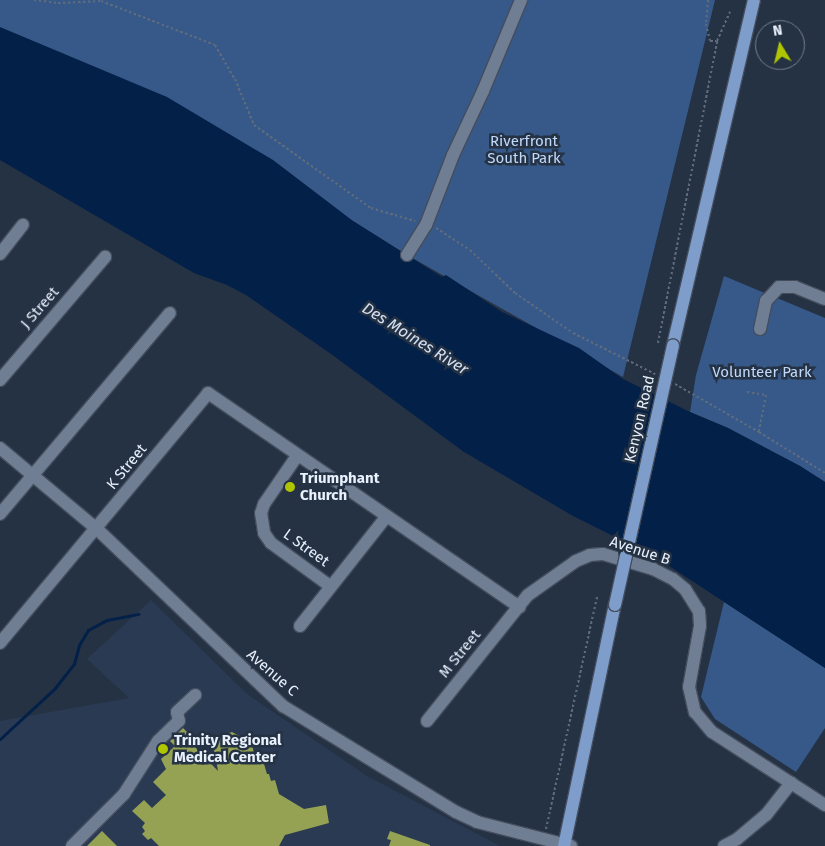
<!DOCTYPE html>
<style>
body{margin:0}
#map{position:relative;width:825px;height:846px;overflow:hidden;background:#253244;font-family:"Fira Sans",sans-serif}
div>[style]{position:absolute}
.built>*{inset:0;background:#2a3a52}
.green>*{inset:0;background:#375989}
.water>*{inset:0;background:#032048}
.stream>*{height:3px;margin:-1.5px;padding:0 1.5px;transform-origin:1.5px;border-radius:1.5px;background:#032048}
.building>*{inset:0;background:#95a254}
.path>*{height:2px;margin-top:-1px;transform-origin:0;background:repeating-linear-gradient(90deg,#606c7c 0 2.5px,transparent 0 5px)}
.roads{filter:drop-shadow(1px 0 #434d5d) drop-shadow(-1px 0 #434d5d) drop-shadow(0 1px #434d5d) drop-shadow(0 -1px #434d5d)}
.minor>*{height:12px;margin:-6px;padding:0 6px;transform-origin:6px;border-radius:6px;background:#707e94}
.major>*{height:12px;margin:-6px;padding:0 6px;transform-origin:6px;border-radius:6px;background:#7e9dcb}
.bridges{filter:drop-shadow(1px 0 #434d5d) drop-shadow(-1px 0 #434d5d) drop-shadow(0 1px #434d5d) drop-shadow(0 -1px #434d5d)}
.major-bridge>*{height:12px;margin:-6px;padding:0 6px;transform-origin:6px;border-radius:6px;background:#7e9dcb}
.dots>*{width:14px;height:14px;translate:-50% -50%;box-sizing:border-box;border:2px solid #253244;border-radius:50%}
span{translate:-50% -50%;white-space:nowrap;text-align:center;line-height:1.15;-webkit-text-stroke:5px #253244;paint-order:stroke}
.park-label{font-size:15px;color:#c1d9fb}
.street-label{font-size:15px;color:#e9f1fd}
.poi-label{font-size:15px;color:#e9f1fd;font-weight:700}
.left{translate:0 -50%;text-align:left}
.water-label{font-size:16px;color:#d4e0f2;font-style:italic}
.north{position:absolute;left:755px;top:20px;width:50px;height:50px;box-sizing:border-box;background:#253244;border:1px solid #737e8e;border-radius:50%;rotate:351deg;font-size:14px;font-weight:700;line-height:20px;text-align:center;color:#e9f1fd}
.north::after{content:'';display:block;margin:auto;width:18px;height:22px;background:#b0c501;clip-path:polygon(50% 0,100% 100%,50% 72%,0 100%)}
</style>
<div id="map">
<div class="built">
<i style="clip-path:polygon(151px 600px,247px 694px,367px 776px,500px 846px,0 846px,0 721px,129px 698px,87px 659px)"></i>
</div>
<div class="green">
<i style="clip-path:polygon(0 0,715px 0,623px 377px,407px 255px,353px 221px,0 38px)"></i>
<i style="clip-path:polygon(724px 276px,825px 318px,825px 482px,800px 466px,728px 428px,690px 412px,696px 375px)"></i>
<i style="clip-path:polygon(724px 602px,825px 668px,825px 728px,796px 772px,715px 719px,701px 697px)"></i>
</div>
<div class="water">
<i style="clip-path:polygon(0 27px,167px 97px,273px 160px,353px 221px,442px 277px,446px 275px,502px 312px,579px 348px,623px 379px,690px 412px,728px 428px,800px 466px,825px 482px,825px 668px,657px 558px,573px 516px,464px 452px,331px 354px,246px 295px,227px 285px,194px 273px,0 160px)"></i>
</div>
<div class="stream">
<i style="left:0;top:739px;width:75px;rotate:-42.8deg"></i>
<i style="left:55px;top:688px;width:31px;rotate:-52deg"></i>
<i style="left:74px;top:664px;width:20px;rotate:-75deg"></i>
<i style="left:79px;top:645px;width:17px;rotate:-59deg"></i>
<i style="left:88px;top:630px;width:21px;rotate:-28deg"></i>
<i style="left:107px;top:620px;width:32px;rotate:-11deg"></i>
</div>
<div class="building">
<i style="clip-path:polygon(183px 728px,196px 741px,193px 745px,218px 771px,212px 739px,232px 732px,251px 742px,255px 756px,261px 754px,267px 774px,269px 774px,271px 781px,275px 780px,279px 794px,304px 809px,326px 805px,329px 823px,285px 835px,279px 846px,159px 846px,151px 838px,148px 840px,142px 834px,145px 831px,142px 827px,145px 823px,132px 811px,144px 800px,152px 808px,166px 795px,153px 782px,166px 769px,161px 759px,175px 746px,170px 741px)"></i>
<i style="clip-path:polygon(102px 831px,117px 846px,87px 846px)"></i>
<i style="clip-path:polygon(390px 831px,430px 845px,430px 846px,389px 846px,391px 840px,387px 839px)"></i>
</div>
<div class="path">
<i style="left:34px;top:0;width:24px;rotate:7deg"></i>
<i style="left:58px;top:3px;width:43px;rotate:-2.7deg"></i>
<i style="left:101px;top:1px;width:122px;rotate:21.1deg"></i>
<i style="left:215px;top:45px;width:39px;rotate:60deg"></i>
<i style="left:235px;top:79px;width:50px;rotate:67.6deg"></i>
<i style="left:254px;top:125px;width:143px;rotate:35.4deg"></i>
<i style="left:371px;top:208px;width:46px;rotate:16.5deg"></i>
<i style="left:708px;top:0;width:24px;rotate:95deg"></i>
<i style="left:706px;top:24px;width:17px;rotate:77deg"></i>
<i style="left:710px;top:41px;width:6px"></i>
<i style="left:436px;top:228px;width:40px;rotate:32.9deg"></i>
<i style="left:470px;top:250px;width:62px;rotate:43.7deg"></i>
<i style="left:515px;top:293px;width:70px;rotate:34.6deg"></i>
<i style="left:573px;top:333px;width:92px;rotate:26.6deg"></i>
<i style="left:658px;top:343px;width:308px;rotate:-78.9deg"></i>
<i style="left:717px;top:41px;width:32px;rotate:-66deg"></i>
<i style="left:675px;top:384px;width:97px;rotate:29.7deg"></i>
<i style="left:759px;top:432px;width:78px;rotate:31.8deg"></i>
<i style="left:747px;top:392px;width:19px;rotate:9deg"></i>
<i style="left:766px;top:395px;width:37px;rotate:101deg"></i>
<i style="left:546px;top:829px;width:238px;rotate:-77.6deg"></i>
</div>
<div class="roads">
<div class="minor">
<i style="left:0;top:254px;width:37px;rotate:-52deg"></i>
<i style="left:407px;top:255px;width:36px;rotate:-58deg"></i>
<i style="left:426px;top:225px;width:75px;rotate:-68.9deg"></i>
<i style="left:453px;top:155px;width:71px;rotate:-64.9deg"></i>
<i style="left:483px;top:91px;width:99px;rotate:-67.3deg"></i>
<i style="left:760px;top:329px;width:29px;rotate:-78deg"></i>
<i style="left:766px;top:301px;width:19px;rotate:-47deg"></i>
<i style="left:779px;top:287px;width:16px"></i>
<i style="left:795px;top:287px;width:32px;rotate:22deg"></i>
<i style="left:0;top:380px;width:162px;rotate:-49.5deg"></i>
<i style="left:0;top:448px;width:126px;rotate:39.9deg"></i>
<i style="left:97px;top:529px;width:257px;rotate:43.6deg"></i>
<i style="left:283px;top:706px;width:203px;rotate:31.5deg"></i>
<i style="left:456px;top:812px;width:23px;rotate:25deg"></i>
<i style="left:477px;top:822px;width:97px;rotate:14.3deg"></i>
<i style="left:297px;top:456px;width:58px;rotate:124.5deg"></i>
<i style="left:264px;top:504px;width:9px;rotate:108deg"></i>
<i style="left:261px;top:513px;width:20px;rotate:81deg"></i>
<i style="left:264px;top:533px;width:12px;rotate:55deg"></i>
<i style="left:271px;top:543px;width:73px;rotate:36.1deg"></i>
<i style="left:0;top:514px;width:263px;rotate:-49.8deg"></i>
<i style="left:300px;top:626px;width:140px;rotate:-51.7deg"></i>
<i style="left:0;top:643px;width:325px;rotate:-50.2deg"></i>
<i style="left:208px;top:393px;width:378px;rotate:34.5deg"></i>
<i style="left:427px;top:721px;width:161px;rotate:-51.3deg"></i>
<i style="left:528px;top:595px;width:59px;rotate:-35.3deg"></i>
<i style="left:576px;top:561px;width:15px;rotate:-23deg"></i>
<i style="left:590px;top:555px;width:13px;rotate:-4deg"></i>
<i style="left:603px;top:554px;width:52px;rotate:16.7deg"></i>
<i style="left:653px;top:569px;width:22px;rotate:27deg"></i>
<i style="left:673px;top:579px;width:16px;rotate:40deg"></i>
<i style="left:685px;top:589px;width:26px;rotate:58deg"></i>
<i style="left:699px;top:611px;width:15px;rotate:86deg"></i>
<i style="left:700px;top:626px;width:62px;rotate:100.2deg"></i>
<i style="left:689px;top:687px;width:26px;rotate:77deg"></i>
<i style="left:695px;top:712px;width:26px;rotate:50deg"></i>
<i style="left:712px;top:732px;width:135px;rotate:32.9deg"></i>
<i style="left:72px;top:846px;width:74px;rotate:-45deg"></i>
<i style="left:124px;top:794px;width:63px;rotate:-57.3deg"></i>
<i style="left:158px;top:741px;width:29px;rotate:-44deg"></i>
<i style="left:179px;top:721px;width:9px;rotate:-103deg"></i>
<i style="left:177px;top:712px;width:25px;rotate:-43deg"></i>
<i style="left:724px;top:846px;width:15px;rotate:-28deg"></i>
<i style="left:737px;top:839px;width:38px;rotate:-40deg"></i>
<i style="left:766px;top:815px;width:41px;rotate:-52deg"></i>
</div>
<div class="major">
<i style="left:673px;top:345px;width:354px;rotate:-76.8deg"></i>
<i style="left:564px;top:846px;width:246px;rotate:-78.1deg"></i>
</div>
</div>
<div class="bridges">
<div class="major-bridge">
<i style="left:615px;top:605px;width:266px;rotate:-77.4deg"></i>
</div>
</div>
<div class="dots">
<i style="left:290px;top:487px;background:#b0c501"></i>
<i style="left:163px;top:749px;background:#b0c501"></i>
</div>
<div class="park-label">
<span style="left:524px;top:150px">Riverfront<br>South Park</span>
<span style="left:762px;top:373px">Volunteer Park</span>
</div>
<div class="street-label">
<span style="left:40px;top:308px;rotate:-49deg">J Street</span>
<span style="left:640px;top:419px;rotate:-77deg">Kenyon Road</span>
<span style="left:127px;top:467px;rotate:-51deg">K Street</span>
<span style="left:306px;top:548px;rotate:36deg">L Street</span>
<span style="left:640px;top:551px;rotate:18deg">Avenue B</span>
<span style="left:460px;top:654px;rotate:-51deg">M Street</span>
<span style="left:272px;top:673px;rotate:41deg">Avenue C</span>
</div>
<div class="poi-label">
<span class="left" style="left:300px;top:487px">Triumphant<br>Church</span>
<span class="left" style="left:174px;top:749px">Trinity Regional<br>Medical Center</span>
</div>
<div class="water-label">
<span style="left:415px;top:339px;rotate:32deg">Des Moines River</span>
</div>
<div class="north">N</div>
</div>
